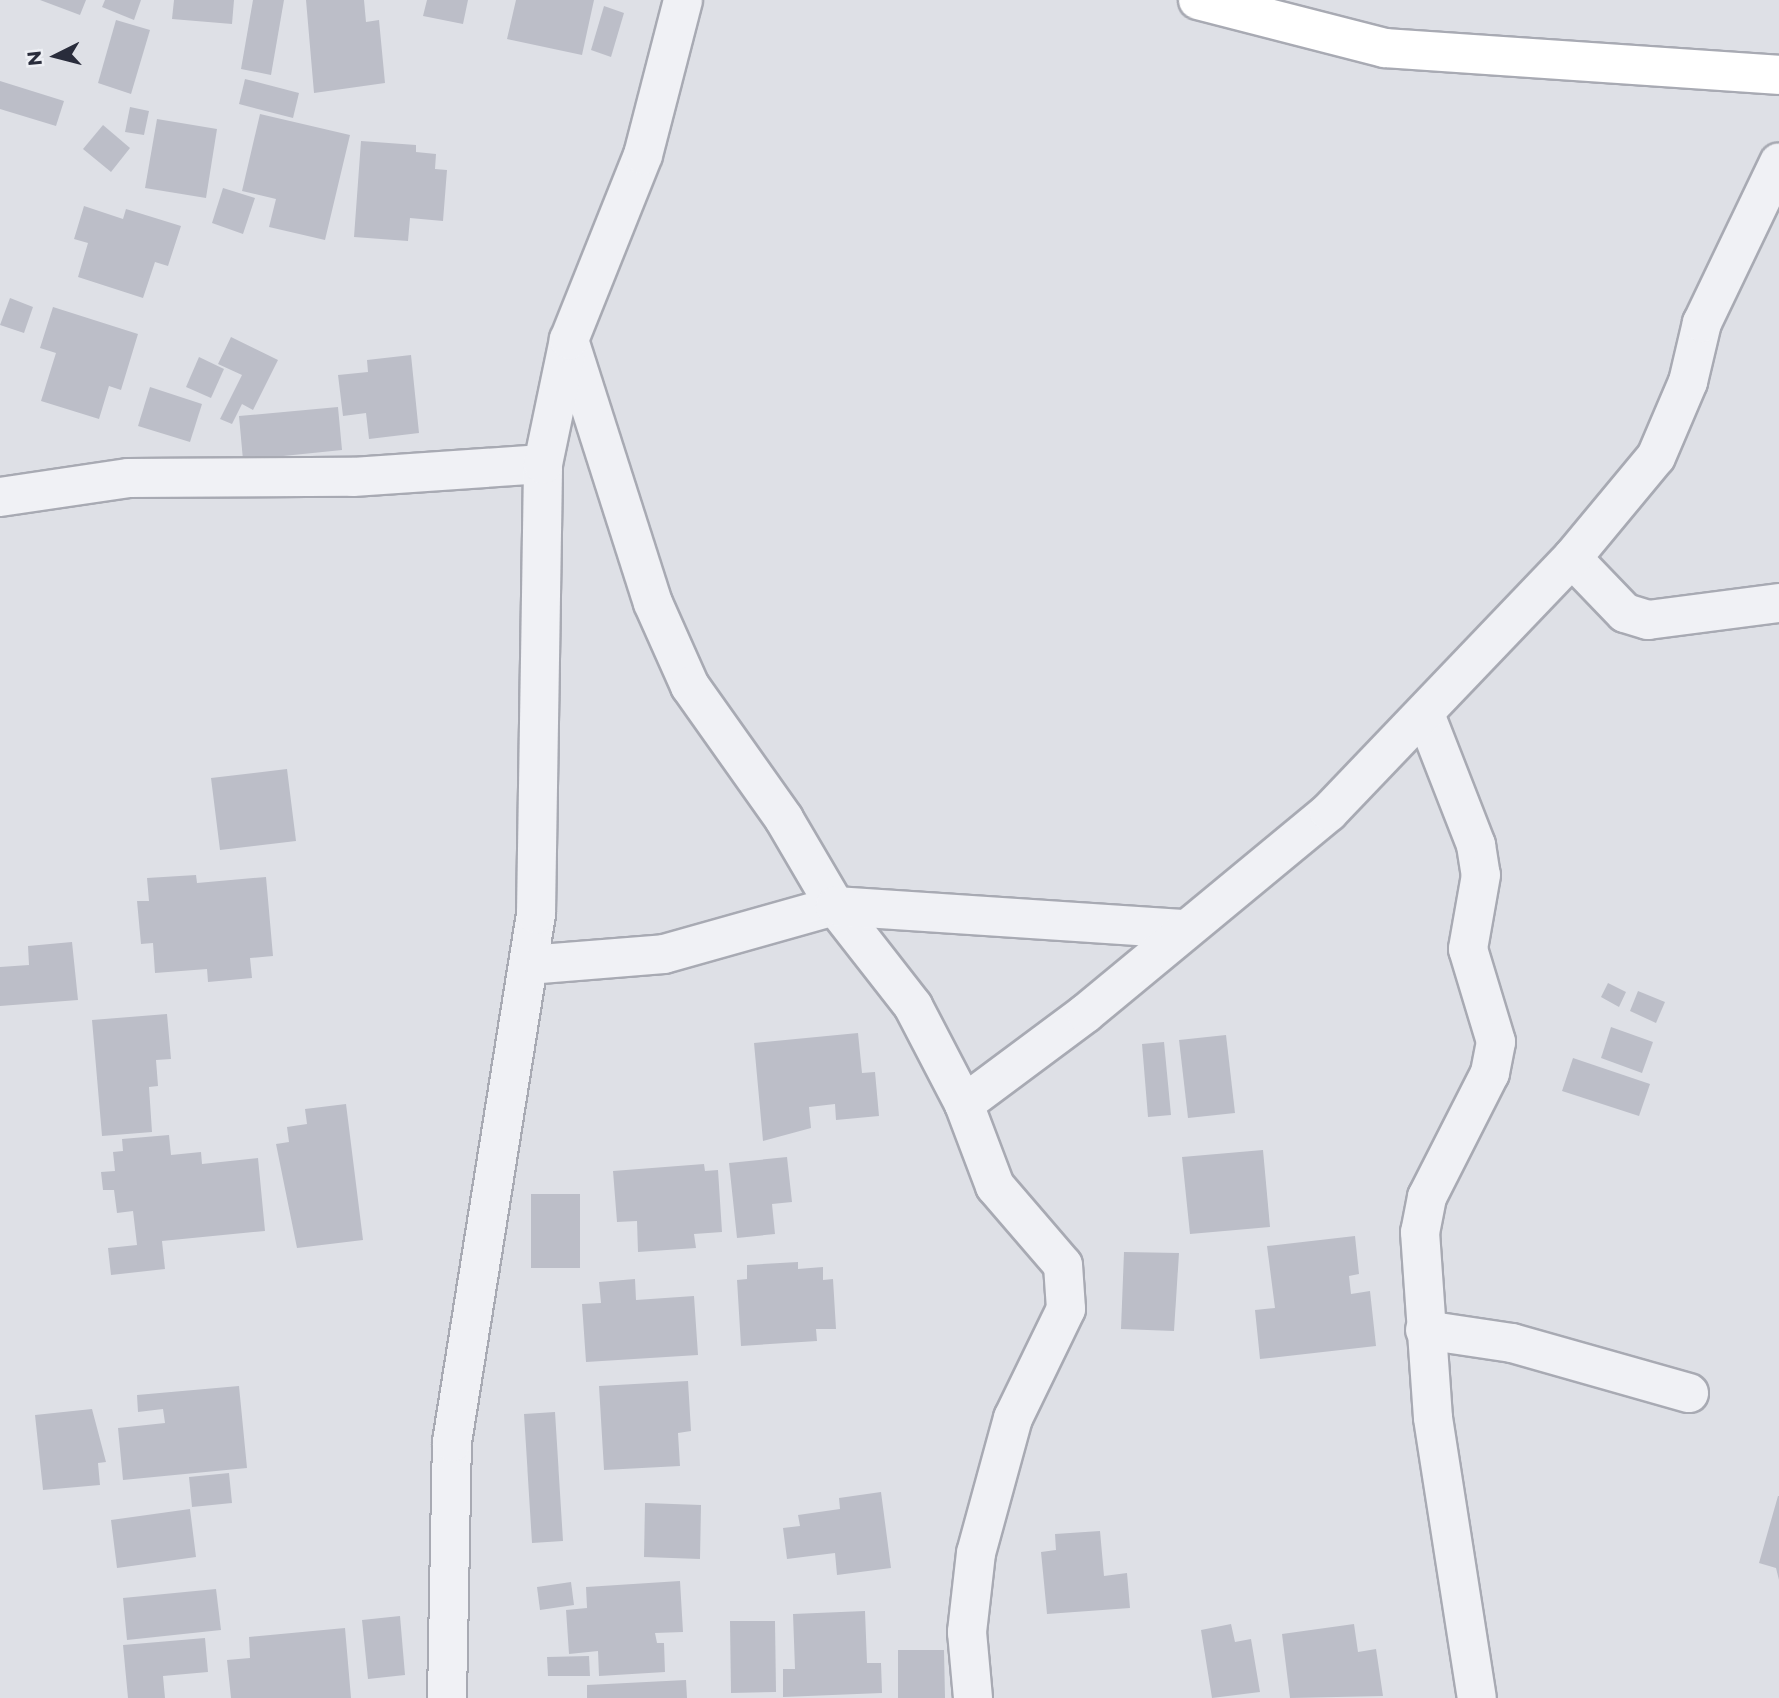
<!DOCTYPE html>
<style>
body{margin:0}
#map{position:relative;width:1779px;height:1698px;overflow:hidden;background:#dee0e6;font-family:Montserrat,sans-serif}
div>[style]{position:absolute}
.building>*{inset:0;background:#bcbec8}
.roads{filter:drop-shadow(2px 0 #a8aab3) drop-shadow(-2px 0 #a8aab3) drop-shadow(0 2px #a8aab3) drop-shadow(0 -2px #a8aab3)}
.street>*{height:38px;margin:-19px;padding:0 19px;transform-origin:19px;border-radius:19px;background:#f0f1f5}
.secondary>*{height:38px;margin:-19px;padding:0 19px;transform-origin:19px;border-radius:19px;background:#fff}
span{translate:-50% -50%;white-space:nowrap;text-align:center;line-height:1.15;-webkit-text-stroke:5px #edeff4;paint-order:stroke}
.north{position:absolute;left:21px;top:21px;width:70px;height:70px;-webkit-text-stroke:5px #edeff4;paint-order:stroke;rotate:264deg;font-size:19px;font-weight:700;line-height:28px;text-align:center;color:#292c3b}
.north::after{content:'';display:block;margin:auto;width:24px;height:32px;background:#292c3b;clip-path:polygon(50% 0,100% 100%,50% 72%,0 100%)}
</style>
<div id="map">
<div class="building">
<i style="clip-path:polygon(40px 0,86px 0,80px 15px)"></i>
<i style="clip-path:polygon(105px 0,141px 0,134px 20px,102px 7px)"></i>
<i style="clip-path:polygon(174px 0,234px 0,232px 24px,172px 19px)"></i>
<i style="clip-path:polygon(253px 0,284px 0,271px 75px,241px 69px)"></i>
<i style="clip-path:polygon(306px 0,364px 0,366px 22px,379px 20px,385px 83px,314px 93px)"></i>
<i style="clip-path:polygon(427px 0,468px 0,463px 24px,423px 16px)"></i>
<i style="clip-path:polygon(516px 0,594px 0,582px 55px,507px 39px)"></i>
<i style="clip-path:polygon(604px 6px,624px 13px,611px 57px,591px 50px)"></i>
<i style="clip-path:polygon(116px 20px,150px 30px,131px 94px,98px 83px)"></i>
<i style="clip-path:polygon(245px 79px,299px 93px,293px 118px,239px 104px)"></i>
<i style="clip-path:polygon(0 81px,64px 101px,56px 126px,0 109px)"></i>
<i style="clip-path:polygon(130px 107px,149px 111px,144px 135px,125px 132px)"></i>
<i style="clip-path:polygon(260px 114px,350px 135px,325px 240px,269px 227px,276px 199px,242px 191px)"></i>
<i style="clip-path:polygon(157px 119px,217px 129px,206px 198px,145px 188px)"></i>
<i style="clip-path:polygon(103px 125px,130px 148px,111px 172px,83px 149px)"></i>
<i style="clip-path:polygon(361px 141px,416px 145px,416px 152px,436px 154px,435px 169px,447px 170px,443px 221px,410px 218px,408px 241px,354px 237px)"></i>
<i style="clip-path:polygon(223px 188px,255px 198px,243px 234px,212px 223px)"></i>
<i style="clip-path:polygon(84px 206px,123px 219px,126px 209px,181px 226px,168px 266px,155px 262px,143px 298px,78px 277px,88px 243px,74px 239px)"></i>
<i style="clip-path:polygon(10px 298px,33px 307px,24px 333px,0 325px)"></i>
<i style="clip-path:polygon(53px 307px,138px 334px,121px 390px,109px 386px,99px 419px,41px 401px,56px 353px,40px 348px)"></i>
<i style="clip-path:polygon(231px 337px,278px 360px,253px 410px,242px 404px,232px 424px,220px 419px,242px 375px,218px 364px)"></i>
<i style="clip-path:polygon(411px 355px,419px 433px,369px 439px,366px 413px,343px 416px,338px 375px,368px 372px,367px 360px)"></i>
<i style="clip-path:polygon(199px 357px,224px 369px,211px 398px,186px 387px)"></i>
<i style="clip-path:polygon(150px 387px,202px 404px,190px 442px,138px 426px)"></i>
<i style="clip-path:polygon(338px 407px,342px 450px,243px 460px,239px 416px)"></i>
<i style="clip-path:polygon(287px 769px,296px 841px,220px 850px,211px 778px)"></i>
<i style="clip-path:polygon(196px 875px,197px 883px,266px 877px,273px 956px,250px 958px,252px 978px,208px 982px,207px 969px,155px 973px,153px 943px,141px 944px,137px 901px,149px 901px,147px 878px)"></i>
<i style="clip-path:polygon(72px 942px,78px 1000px,0 1006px,0 967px,29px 965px,28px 946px)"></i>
<i style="clip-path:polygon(1608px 983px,1626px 992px,1619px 1007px,1601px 997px)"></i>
<i style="clip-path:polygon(1638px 991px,1665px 1002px,1656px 1023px,1630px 1011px)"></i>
<i style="clip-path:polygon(167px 1014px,171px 1059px,156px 1060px,158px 1086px,149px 1087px,152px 1132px,102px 1136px,92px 1020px)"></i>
<i style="clip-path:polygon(1611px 1027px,1653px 1042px,1642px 1073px,1601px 1058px)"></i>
<i style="clip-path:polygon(858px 1033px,862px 1073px,875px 1072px,879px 1116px,836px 1120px,835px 1104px,809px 1107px,811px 1128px,763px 1141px,754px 1043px)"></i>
<i style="clip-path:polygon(1226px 1035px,1235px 1113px,1188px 1118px,1179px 1040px)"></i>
<i style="clip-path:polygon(1164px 1042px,1171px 1115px,1148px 1117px,1142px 1044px)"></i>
<i style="clip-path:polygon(1573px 1058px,1650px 1084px,1639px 1116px,1562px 1091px)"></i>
<i style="clip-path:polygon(346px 1104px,363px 1240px,297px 1248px,276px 1144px,289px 1142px,287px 1127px,307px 1124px,305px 1109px)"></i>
<i style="clip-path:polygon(169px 1135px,171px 1155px,201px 1152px,202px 1164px,258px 1158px,265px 1231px,162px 1241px,165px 1269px,111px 1275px,108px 1248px,137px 1245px,133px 1211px,117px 1213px,114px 1190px,103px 1190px,101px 1172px,115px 1171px,113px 1152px,123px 1151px,122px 1139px)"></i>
<i style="clip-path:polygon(1263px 1150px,1270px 1227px,1190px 1234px,1182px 1157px)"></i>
<i style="clip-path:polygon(787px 1157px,792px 1202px,772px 1204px,775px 1234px,737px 1238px,729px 1163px)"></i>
<i style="clip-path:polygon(704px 1164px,705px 1171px,718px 1170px,722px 1232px,694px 1234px,696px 1248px,638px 1252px,637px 1221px,617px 1222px,613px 1171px)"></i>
<i style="clip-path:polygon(531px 1194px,580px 1194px,580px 1268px,531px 1268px)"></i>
<i style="clip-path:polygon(1355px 1236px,1359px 1274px,1349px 1276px,1351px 1294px,1370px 1291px,1376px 1346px,1260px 1359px,1255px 1310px,1275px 1308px,1267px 1246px)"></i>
<i style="clip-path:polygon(1124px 1252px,1179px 1253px,1174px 1331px,1121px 1329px)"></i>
<i style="clip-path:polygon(798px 1262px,798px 1269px,823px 1267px,823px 1280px,833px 1279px,836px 1329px,816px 1329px,817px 1341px,741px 1346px,737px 1280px,747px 1279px,747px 1265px)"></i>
<i style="clip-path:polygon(635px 1279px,636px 1300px,694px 1296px,698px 1355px,586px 1362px,582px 1304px,601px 1303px,599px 1282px)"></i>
<i style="clip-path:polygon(688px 1381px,691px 1431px,678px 1433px,680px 1466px,604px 1470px,599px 1386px)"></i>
<i style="clip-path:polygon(239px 1386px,247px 1468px,123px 1480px,118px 1428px,165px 1423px,163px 1409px,138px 1412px,137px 1395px)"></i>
<i style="clip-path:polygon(92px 1409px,106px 1462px,98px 1463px,100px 1485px,43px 1490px,35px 1415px)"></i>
<i style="clip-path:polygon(555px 1412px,563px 1541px,532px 1543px,524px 1414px)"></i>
<i style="clip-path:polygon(229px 1473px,232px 1503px,192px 1507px,189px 1477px)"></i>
<i style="clip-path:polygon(881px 1492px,891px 1568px,837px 1575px,835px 1553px,787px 1559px,783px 1528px,800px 1526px,798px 1515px,840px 1509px,839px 1498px)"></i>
<i style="clip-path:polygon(1778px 1496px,1779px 1496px,1779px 1580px,1776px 1568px,1759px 1563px)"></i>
<i style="clip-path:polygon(645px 1503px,701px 1505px,700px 1559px,644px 1557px)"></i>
<i style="clip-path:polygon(190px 1509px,196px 1557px,117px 1568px,111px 1520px)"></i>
<i style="clip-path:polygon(1100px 1531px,1104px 1576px,1127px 1573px,1130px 1608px,1047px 1614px,1041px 1552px,1056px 1550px,1055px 1534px)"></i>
<i style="clip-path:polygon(680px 1581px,683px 1632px,655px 1633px,657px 1643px,664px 1643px,665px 1672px,599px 1676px,598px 1651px,569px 1654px,566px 1610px,587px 1608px,586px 1587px)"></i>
<i style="clip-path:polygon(571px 1582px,574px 1605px,540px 1610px,537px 1587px)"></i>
<i style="clip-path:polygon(216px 1589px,221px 1630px,127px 1640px,123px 1598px)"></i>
<i style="clip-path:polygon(865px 1611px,867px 1663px,881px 1663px,882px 1693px,783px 1697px,783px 1669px,795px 1669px,793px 1614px)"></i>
<i style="clip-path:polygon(400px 1616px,405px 1675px,368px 1679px,362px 1620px)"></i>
<i style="clip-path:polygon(730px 1621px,775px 1621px,776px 1692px,731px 1693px)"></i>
<i style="clip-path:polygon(1231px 1624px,1235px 1642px,1251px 1639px,1260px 1692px,1212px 1698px,1201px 1630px)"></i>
<i style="clip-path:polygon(1354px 1624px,1358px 1652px,1376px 1649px,1383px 1696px,1290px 1698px,1282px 1634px)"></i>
<i style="clip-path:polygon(345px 1628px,351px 1698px,231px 1698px,227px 1660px,250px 1658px,249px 1637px)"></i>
<i style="clip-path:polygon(205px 1638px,208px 1672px,163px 1676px,165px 1698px,128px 1698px,123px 1645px)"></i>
<i style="clip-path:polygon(898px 1650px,944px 1650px,945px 1698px,898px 1698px)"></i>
<i style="clip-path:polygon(589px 1656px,590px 1676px,548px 1676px,547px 1657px)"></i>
<i style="clip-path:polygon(686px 1680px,687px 1698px,587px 1698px,587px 1685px)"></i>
</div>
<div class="roads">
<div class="street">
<i style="left:569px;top:340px;width:276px;rotate:72.3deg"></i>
<i style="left:653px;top:603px;width:91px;rotate:66deg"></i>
<i style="left:690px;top:686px;width:163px;rotate:54.7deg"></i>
<i style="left:784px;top:819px;width:101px;rotate:59.6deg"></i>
<i style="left:835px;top:906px;width:127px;rotate:52deg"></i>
<i style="left:913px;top:1006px;width:110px;rotate:62.5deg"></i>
<i style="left:964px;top:1104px;width:88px;rotate:69.3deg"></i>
<i style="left:995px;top:1186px;width:104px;rotate:49.3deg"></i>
<i style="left:1063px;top:1265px;width:44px;rotate:86.1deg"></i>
<i style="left:1066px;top:1309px;width:121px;rotate:115.9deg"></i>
<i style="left:1013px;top:1418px;width:140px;rotate:105.3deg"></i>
<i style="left:976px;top:1553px;width:80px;rotate:96.5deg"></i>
<i style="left:967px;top:1632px;width:66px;rotate:84.8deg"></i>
<i style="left:0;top:497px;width:129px;rotate:-8.4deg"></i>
<i style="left:128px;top:478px;width:225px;rotate:-0.3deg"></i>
<i style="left:353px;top:477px;width:190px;rotate:-3.9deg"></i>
<i style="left:1572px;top:558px;width:76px;rotate:46.1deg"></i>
<i style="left:1625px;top:613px;width:24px;rotate:17deg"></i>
<i style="left:1648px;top:620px;width:132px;rotate:-7.4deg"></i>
<i style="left:1425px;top:714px;width:141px;rotate:68.7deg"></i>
<i style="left:1476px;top:845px;width:30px;rotate:81deg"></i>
<i style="left:1481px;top:875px;width:75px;rotate:100deg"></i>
<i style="left:1468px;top:949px;width:97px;rotate:73.2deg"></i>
<i style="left:1496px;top:1042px;width:32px;rotate:101deg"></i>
<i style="left:1490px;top:1073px;width:139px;rotate:116.9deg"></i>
<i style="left:1427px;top:1197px;width:36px;rotate:101deg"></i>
<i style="left:1420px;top:1232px;width:186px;rotate:86deg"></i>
<i style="left:1433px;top:1418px;width:283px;rotate:81.1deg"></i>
<i style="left:528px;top:965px;width:136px;rotate:-4.6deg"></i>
<i style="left:664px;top:954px;width:178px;rotate:-15.7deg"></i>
<i style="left:835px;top:906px;width:348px;rotate:3.8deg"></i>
<i style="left:964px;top:1104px;width:152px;rotate:-36.7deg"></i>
<i style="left:1086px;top:1013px;width:315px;rotate:-39.6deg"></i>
<i style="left:1329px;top:812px;width:352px;rotate:-46.3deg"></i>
<i style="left:1572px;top:558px;width:131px;rotate:-50.3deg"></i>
<i style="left:1656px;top:457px;width:82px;rotate:-66.9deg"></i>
<i style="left:1688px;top:382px;width:61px;rotate:-76.7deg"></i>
<i style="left:1702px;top:323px;width:178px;rotate:-64.4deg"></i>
<i style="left:1425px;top:1330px;width:88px;rotate:8.5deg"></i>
<i style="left:1512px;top:1343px;width:184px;rotate:15.8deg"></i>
<i style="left:447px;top:1698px;width:256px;rotate:-88.9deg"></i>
<i style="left:452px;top:1442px;width:535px;rotate:-80.96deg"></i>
<i style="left:536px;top:914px;width:450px;rotate:-89.1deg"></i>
<i style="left:543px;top:464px;width:127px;rotate:-78.2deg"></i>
<i style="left:569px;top:340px;width:199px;rotate:-68.2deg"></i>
<i style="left:643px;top:155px;width:160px;rotate:-75.5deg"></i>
</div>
<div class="secondary">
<i style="left:1198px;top:0;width:193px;rotate:14.4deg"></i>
<i style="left:1385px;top:48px;width:395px;rotate:3.9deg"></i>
</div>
</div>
<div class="north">N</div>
</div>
